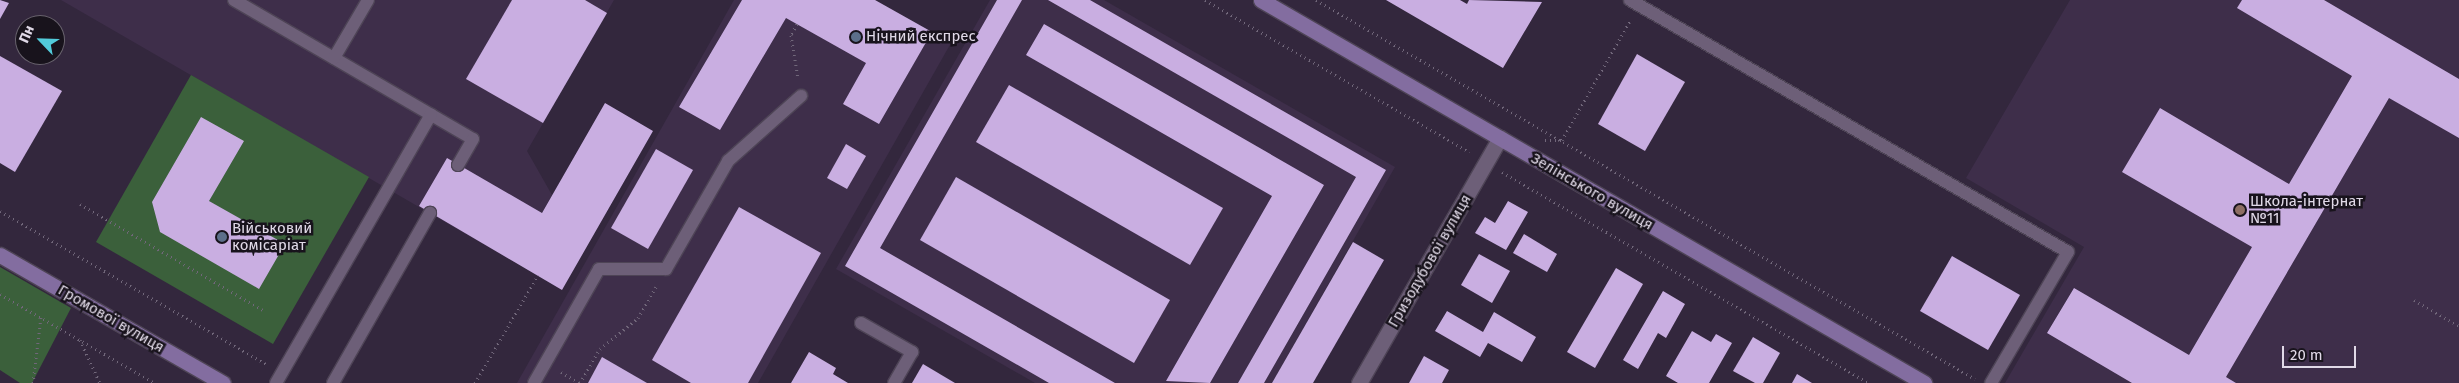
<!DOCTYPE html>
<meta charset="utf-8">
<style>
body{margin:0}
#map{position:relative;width:2459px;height:383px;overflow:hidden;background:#33273d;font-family:"Fira Sans",sans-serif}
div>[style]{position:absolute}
.built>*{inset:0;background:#3e2e4a}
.green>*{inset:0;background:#3b603b}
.building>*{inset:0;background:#c9aee1}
.path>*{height:3px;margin-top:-1.5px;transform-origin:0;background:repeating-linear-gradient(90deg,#71677a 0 1px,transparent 0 5px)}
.roads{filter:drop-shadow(1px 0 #4e4456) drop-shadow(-1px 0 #4e4456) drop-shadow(0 1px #4e4456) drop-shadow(0 -1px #4e4456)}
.lane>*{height:12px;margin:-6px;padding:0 6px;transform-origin:6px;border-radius:6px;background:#6d5f78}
.street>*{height:15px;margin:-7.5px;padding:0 7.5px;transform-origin:7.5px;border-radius:7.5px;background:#6d5f78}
.secondary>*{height:15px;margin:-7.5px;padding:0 7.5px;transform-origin:7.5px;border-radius:7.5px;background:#836da0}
.dots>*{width:14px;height:14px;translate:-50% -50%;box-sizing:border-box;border:2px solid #18131c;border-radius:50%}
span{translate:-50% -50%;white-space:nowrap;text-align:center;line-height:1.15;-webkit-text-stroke:5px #18131c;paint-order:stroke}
.poi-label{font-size:15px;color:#e0d9e7}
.left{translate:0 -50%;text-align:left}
.street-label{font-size:15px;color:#e0d9e7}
.north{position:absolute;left:15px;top:15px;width:50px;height:50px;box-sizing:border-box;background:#18131c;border:1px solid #68626d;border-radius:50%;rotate:294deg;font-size:14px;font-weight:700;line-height:20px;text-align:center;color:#e0d9e7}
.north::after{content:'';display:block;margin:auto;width:18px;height:22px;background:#52cbda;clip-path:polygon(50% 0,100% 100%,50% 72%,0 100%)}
.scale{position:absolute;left:2282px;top:346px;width:74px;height:22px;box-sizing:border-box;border:2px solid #e0d9e7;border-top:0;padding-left:6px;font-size:15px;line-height:18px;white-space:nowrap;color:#e0d9e7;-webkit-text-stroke:4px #18131c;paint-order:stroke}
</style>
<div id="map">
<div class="built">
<i style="clip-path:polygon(61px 0,614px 0,527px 151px,552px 195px,514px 262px)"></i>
<i style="clip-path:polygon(734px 0,875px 0,951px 43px,758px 383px,517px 383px)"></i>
<i style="clip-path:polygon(990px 0,1104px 0,1395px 167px,1272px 383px,1035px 383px,836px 269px)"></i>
<i style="clip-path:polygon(2070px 0,2459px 0,2459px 383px,2005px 383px,2084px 247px,1966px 178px)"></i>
</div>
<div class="green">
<i style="clip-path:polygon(191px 75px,369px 177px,273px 344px,96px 242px)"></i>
<i style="clip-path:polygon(0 267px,71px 308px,32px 383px,20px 383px,0 370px)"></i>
</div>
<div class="building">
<i style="clip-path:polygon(0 0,9px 3px,0 19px)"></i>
<i style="clip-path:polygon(512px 0,585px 0,607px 13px,543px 123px,466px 79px)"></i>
<i style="clip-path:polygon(742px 0,875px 0,932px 32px,879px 124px,843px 104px,866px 63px,786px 18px,720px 130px,679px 107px)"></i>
<i style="clip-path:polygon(997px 0,1022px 0,880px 248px,1115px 383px,1049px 383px,845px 266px)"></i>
<i style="clip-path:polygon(1048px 0,1090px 0,1386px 170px,1264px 383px,1238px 383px,1356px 177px)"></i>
<i style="clip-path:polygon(1386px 0,1460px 0,1467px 4px,1469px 0,1542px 2px,1503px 68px)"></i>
<i style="clip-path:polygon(2242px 0,2324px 0,2459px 79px,2459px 138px,2389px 98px,2226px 377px,2236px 383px,2132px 383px,2047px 333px,2074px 288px,2189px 355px,2252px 247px,2122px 172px,2160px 108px,2289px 184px,2352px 76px,2237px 8px)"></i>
<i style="clip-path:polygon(1044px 24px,1324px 185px,1210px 383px,1166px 381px,1272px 196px,1026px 55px)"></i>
<i style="clip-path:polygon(1637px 54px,1685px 82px,1645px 151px,1598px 124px)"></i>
<i style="clip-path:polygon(0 56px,62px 91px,15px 172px,0 163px)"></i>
<i style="clip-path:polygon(1009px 85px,1223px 208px,1190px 265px,976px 142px)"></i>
<i style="clip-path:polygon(605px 103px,653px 131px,562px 290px,419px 206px,447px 158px,542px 213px)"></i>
<i style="clip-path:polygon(201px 117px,244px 141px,209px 201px,285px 244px,259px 289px,160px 232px,152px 202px)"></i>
<i style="clip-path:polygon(846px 144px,866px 156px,847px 189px,827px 178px)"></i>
<i style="clip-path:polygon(656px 149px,693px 170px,648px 249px,611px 228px)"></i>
<i style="clip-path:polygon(956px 177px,1170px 300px,1134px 363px,920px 240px)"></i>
<i style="clip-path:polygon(1508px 201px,1528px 212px,1506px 250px,1475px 233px,1485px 217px,1495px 223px)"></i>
<i style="clip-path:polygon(739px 207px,821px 253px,748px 383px,691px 383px,652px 360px)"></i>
<i style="clip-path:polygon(1524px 234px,1557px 254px,1547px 272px,1513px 253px)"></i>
<i style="clip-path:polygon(1353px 242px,1384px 260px,1313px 383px,1272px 383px)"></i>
<i style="clip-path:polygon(1479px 254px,1510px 271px,1492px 303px,1461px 285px)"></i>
<i style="clip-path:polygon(1952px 256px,2020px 295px,1988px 350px,1920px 311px)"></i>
<i style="clip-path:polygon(1616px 268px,1643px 284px,1595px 368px,1567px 352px)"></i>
<i style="clip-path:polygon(1663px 291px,1685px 304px,1666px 338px,1658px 333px,1638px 369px,1623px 360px)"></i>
<i style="clip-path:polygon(1447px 311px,1483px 332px,1494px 312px,1536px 337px,1522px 362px,1488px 343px,1480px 357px,1435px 331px)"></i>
<i style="clip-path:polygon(1692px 331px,1711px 342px,1716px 334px,1732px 343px,1709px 383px,1678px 383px,1666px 376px)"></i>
<i style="clip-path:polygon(1753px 337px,1780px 353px,1763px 383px,1755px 383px,1733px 371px)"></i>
<i style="clip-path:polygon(809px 352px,836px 368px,833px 374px,848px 383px,791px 383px)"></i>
<i style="clip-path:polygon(1424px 356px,1449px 370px,1442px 383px,1409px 383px)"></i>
<i style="clip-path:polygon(602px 357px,647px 383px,588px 383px)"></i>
<i style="clip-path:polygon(923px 364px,955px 383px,912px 383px)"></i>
<i style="clip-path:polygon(1797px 374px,1812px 383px,1792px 383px)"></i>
</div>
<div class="path">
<i style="left:1205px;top:0;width:305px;rotate:29.9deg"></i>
<i style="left:1316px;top:0;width:760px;rotate:29.9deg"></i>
<i style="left:797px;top:24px;width:13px;rotate:119deg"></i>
<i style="left:791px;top:35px;width:44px;rotate:80.8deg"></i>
<i style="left:1545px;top:140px;width:17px"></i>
<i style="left:1562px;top:140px;width:137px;rotate:-60.3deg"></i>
<i style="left:1502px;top:172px;width:423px;rotate:29.9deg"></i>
<i style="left:80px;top:204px;width:211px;rotate:30.1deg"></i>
<i style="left:0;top:211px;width:307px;rotate:29.9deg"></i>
<i style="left:0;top:294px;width:179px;rotate:29.9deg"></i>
<i style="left:2414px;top:300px;width:52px;rotate:30deg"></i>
<i style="left:80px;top:340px;width:47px;rotate:65.1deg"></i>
<i style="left:561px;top:372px;width:22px;rotate:30deg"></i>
<i style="left:33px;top:383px;width:66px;rotate:-83.1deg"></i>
<i style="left:475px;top:383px;width:125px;rotate:-59.7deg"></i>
<i style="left:580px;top:383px;width:39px;rotate:-60deg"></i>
<i style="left:600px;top:349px;width:49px;rotate:-39.2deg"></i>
<i style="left:638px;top:318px;width:36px;rotate:-60deg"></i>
</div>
<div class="roads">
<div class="lane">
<i style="left:234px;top:0;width:276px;rotate:30.2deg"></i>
<i style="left:473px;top:139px;width:30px;rotate:120deg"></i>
<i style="left:1630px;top:0;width:505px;rotate:29.91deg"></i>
<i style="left:2068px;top:252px;width:152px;rotate:120.4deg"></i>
<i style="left:334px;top:58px;width:67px;rotate:-59.6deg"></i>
<i style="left:861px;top:323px;width:59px;rotate:29.6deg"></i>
<i style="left:912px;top:352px;width:36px;rotate:120deg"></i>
<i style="left:276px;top:383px;width:310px;rotate:-60deg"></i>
<i style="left:333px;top:383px;width:196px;rotate:-60.3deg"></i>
<i style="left:534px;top:383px;width:131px;rotate:-60.3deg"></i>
<i style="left:599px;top:269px;width:67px"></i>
<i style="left:666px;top:269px;width:125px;rotate:-60.1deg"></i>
<i style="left:728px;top:161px;width:98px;rotate:-41.7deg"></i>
</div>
<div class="street">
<i style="left:1359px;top:383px;width:283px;rotate:-60.1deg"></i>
</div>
<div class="secondary">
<i style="left:1261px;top:0;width:766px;rotate:30.01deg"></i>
<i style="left:0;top:255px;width:257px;rotate:29.9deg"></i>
</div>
</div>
<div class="dots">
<i style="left:856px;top:37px;background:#5c6f8a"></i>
<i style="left:2240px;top:210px;background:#8d6e63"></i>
<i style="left:222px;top:237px;background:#5c6f8a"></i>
</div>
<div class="poi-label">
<span class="left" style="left:866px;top:37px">Нічний експрес</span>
<span class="left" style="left:2250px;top:210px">Школа-інтернат<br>№11</span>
<span class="left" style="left:232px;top:237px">Військовий<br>комісаріат</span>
</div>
<div class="street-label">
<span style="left:1592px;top:192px;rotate:30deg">Зелінського вулиця</span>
<span style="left:1430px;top:261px;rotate:-60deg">Гризодубової вулиця</span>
<span style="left:111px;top:319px;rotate:30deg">Громової вулиця</span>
</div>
<div class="north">Пн</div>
<div class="scale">20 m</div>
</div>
